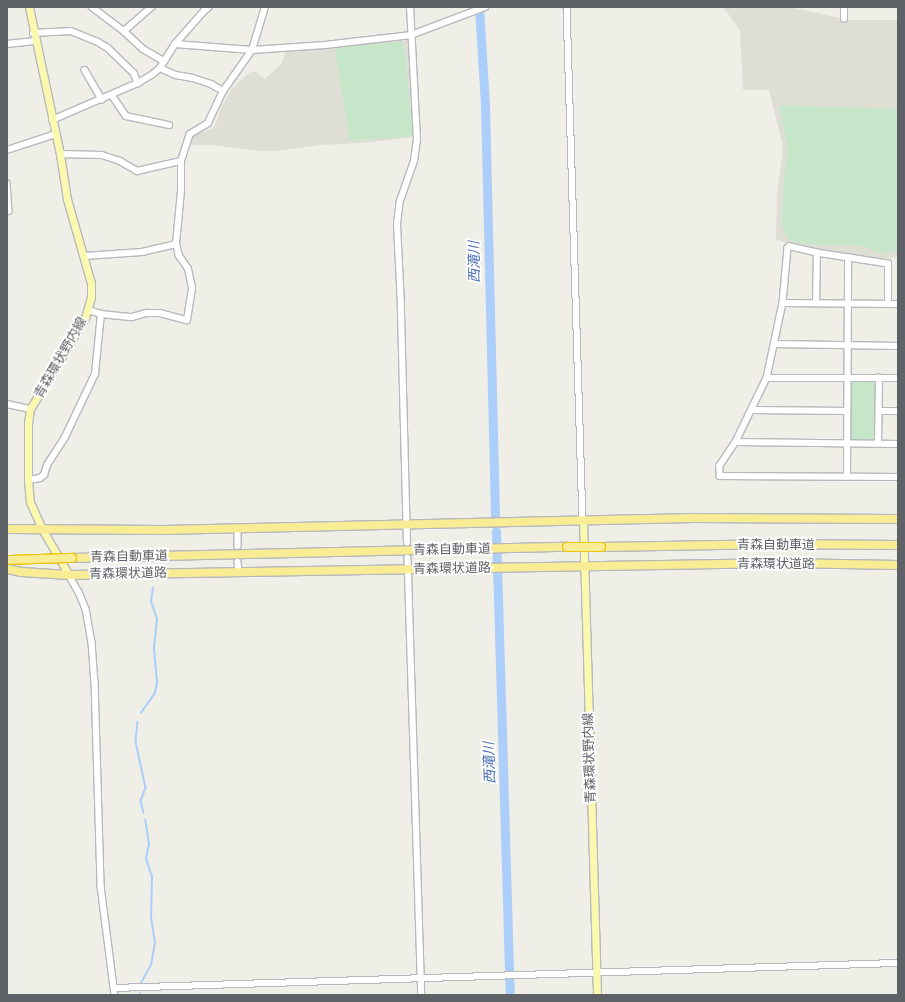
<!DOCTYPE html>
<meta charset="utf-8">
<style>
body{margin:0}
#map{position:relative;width:905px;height:1002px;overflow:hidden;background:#f0efe7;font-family:"Asap Condensed","Noto Sans JP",sans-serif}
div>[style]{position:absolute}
.education>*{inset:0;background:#dfded5}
.green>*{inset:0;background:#c5e6c9}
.stream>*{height:1.5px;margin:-0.75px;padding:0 0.75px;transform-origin:0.75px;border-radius:0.75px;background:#abcefb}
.river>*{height:9px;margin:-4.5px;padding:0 4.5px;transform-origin:4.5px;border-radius:4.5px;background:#abcefb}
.roads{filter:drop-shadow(1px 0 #b7b8bd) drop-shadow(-1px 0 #b7b8bd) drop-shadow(0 1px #b7b8bd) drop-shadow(0 -1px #b7b8bd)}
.minor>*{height:5.5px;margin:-2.75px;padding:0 2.75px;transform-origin:2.75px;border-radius:2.75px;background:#fff}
.major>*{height:7px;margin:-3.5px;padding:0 3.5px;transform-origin:3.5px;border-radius:3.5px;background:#fbf9b0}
.highway>*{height:8px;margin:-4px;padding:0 4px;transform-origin:4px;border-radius:4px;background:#f8ec95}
.bridges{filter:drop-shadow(1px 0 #ebc30b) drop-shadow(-1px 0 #ebc30b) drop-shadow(0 1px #ebc30b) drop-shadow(0 -1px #ebc30b)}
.highway-bridge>*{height:8px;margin:-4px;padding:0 4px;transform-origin:4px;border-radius:4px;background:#f8ec95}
span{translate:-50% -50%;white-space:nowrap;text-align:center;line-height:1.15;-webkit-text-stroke:3.5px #fff;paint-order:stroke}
.street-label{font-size:13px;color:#5e6166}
.water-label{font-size:14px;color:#4b71b6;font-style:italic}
.frame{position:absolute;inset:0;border:8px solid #5e6166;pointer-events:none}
</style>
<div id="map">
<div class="education">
<i style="clip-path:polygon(723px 7px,790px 7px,849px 20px,898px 20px,898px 257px,880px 259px,814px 249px,776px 240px,777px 195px,783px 147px,769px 90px,743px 90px,740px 30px)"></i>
<i style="clip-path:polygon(408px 40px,414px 137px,362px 143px,321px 145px,275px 151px,257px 151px,212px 145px,190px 145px,194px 135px,212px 129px,216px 123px,222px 105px,231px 90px,249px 73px,254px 71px,265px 79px,282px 63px,285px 52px)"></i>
</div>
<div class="green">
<i style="clip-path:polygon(402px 42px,405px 53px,413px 136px,350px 141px,335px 51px,338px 47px)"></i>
<i style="clip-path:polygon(779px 105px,898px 109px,898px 251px,881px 253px,862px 246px,803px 244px,791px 241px,786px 236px,782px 224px,783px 189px,788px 147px)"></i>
<i style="clip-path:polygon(852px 381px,874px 382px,875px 384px,876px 438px,873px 441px,852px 441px,850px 438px,850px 383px)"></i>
</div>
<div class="stream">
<i style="left:141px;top:713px;width:24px;rotate:-55deg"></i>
<i style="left:155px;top:693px;width:10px;rotate:-79deg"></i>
<i style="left:157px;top:683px;width:35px;rotate:-95deg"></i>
<i style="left:154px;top:648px;width:29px;rotate:-84deg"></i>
<i style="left:157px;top:619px;width:18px;rotate:-109deg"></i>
<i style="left:151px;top:602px;width:14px;rotate:-82deg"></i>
<i style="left:138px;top:722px;width:20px;rotate:96deg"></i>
<i style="left:136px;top:742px;width:47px;rotate:77.7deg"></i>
<i style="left:146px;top:788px;width:14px;rotate:111deg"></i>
<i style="left:141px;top:801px;width:12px;rotate:76deg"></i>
<i style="left:141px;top:983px;width:21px;rotate:-61deg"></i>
<i style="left:151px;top:965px;width:22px;rotate:-80deg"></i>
<i style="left:155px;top:943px;width:24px;rotate:-99deg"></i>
<i style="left:151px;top:919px;width:42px;rotate:-88.6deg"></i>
<i style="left:152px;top:877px;width:19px;rotate:-108deg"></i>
<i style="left:146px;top:859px;width:15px;rotate:-79deg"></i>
<i style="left:149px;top:844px;width:24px;rotate:-99deg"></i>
<i style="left:140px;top:993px;width:2px;rotate:63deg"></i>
</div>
<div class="river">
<i style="left:479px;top:7px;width:99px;rotate:86.5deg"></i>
<i style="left:485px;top:106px;width:410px;rotate:88.6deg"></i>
<i style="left:496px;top:531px;width:464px;rotate:88.3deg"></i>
</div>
<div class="roads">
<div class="minor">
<i style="left:92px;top:7px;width:40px;rotate:37deg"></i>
<i style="left:124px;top:31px;width:26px;rotate:43deg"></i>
<i style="left:143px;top:49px;width:24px;rotate:30deg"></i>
<i style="left:567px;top:7px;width:514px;rotate:88.22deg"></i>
<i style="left:844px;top:19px;width:12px;rotate:-90deg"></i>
<i style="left:124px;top:31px;width:37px;rotate:-41deg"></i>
<i style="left:33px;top:33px;width:38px;rotate:-3deg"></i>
<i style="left:71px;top:31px;width:29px;rotate:22deg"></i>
<i style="left:98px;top:42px;width:12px;rotate:31deg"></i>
<i style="left:108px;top:48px;width:36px;rotate:44deg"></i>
<i style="left:134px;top:73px;width:11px;rotate:68deg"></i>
<i style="left:7px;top:44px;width:28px;rotate:-6deg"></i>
<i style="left:175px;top:44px;width:77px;rotate:4.5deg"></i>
<i style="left:252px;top:50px;width:73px;rotate:-3.9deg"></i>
<i style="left:325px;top:45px;width:87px;rotate:-6.6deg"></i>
<i style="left:411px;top:35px;width:79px;rotate:-20.7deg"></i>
<i style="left:160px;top:68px;width:17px;rotate:24deg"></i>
<i style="left:176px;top:75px;width:17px;rotate:10deg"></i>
<i style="left:193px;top:78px;width:19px;rotate:18deg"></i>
<i style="left:211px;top:84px;width:14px;rotate:30deg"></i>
<i style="left:85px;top:70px;width:34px;rotate:60deg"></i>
<i style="left:112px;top:95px;width:25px;rotate:56deg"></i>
<i style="left:126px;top:116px;width:44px;rotate:11.8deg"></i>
<i style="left:52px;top:120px;width:94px;rotate:-23.3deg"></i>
<i style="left:138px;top:83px;width:17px;rotate:-31deg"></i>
<i style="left:153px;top:74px;width:9px;rotate:-41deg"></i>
<i style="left:160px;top:68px;width:28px;rotate:-58deg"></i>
<i style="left:175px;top:44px;width:44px;rotate:-48.7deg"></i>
<i style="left:204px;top:11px;width:6px;rotate:-39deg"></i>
<i style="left:7px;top:150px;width:52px;rotate:-18.1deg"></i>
<i style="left:60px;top:154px;width:42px;rotate:1.4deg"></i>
<i style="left:102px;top:155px;width:19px;rotate:18deg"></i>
<i style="left:120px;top:161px;width:20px;rotate:30deg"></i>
<i style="left:137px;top:171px;width:45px;rotate:-12.8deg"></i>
<i style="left:7px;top:183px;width:28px;rotate:86deg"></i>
<i style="left:9px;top:211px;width:2px;rotate:153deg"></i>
<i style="left:85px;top:256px;width:57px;rotate:-4deg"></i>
<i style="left:142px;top:252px;width:35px;rotate:-13deg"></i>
<i style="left:783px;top:303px;width:115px;rotate:0.5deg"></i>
<i style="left:816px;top:303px;width:50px;rotate:-88.9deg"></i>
<i style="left:888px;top:304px;width:40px;rotate:-90deg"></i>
<i style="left:888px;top:264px;width:72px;rotate:-171.2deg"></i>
<i style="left:817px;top:253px;width:28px;rotate:-167deg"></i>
<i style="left:790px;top:247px;width:2px;rotate:153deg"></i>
<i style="left:788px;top:248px;width:55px;rotate:95.2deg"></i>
<i style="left:783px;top:303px;width:77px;rotate:102deg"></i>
<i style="left:767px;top:378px;width:71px;rotate:115.8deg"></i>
<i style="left:736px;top:442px;width:29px;rotate:124deg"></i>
<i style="left:720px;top:466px;width:10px;rotate:90deg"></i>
<i style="left:720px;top:476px;width:178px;rotate:0.3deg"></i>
<i style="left:88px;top:310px;width:14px;rotate:17deg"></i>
<i style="left:101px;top:314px;width:31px;rotate:6deg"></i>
<i style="left:132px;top:317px;width:16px;rotate:-15deg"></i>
<i style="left:147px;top:313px;width:13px"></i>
<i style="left:160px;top:313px;width:28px;rotate:15deg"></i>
<i style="left:187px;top:320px;width:32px;rotate:-81deg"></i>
<i style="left:192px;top:288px;width:19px;rotate:-102deg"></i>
<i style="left:188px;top:269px;width:16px;rotate:-125deg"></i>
<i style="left:179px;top:256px;width:12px;rotate:-104deg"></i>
<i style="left:176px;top:244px;width:53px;rotate:-84.6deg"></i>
<i style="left:181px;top:191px;width:30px;rotate:-90deg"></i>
<i style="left:181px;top:161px;width:28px;rotate:-72deg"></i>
<i style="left:190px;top:134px;width:21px;rotate:-31deg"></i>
<i style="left:208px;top:123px;width:35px;rotate:-65deg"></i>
<i style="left:223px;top:91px;width:50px;rotate:-54.7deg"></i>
<i style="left:252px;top:50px;width:45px;rotate:-73.2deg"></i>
<i style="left:775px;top:344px;width:123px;rotate:0.9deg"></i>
<i style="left:767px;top:378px;width:131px"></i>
<i style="left:7px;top:404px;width:24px;rotate:12deg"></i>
<i style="left:752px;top:410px;width:95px;rotate:0.6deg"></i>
<i style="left:879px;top:411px;width:19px"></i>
<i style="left:736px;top:442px;width:162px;rotate:0.7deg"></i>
<i style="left:878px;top:443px;width:65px;rotate:-89.1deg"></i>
<i style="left:847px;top:477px;width:219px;rotate:-89.7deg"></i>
<i style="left:28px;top:480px;width:12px;rotate:-9deg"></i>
<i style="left:40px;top:478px;width:5px;rotate:-37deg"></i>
<i style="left:44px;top:475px;width:10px;rotate:-73deg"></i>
<i style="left:47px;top:465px;width:33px;rotate:-57deg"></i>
<i style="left:65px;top:437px;width:70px;rotate:-64.5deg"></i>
<i style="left:95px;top:374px;width:60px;rotate:-84.3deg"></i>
<i style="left:238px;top:529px;width:17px;rotate:90deg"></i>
<i style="left:407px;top:543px;width:237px;rotate:-91.5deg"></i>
<i style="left:401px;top:306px;width:82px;rotate:-92.8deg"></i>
<i style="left:397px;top:224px;width:23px;rotate:-83deg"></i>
<i style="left:400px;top:201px;width:42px;rotate:-70.7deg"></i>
<i style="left:414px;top:161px;width:21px;rotate:-82deg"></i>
<i style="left:417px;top:140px;width:133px;rotate:-93deg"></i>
<i style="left:408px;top:558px;width:437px;rotate:88.2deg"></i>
<i style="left:238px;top:562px;width:10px;rotate:84deg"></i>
<i style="left:69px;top:575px;width:20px;rotate:60deg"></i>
<i style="left:79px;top:592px;width:18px;rotate:68deg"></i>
<i style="left:86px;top:609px;width:34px;rotate:80deg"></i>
<i style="left:92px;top:642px;width:39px;rotate:86deg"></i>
<i style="left:95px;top:681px;width:205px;rotate:88.3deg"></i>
<i style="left:101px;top:886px;width:110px;rotate:82.7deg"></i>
<i style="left:114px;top:988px;width:784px;rotate:-1.83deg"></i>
</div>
<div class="major">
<i style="left:29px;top:7px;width:150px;rotate:78.1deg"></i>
<i style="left:60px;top:154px;width:46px;rotate:81.2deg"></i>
<i style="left:67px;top:199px;width:87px;rotate:74.1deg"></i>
<i style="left:91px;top:283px;width:14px;rotate:90deg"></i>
<i style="left:91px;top:297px;width:22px;rotate:106deg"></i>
<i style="left:85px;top:318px;width:106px;rotate:121.1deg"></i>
<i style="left:30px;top:409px;width:14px;rotate:98deg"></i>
<i style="left:28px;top:423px;width:57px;rotate:90deg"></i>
<i style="left:28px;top:480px;width:22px;rotate:85deg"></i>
<i style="left:30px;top:502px;width:30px;rotate:66deg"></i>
<i style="left:42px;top:529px;width:53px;rotate:59.6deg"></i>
<i style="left:583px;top:521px;width:474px;rotate:88.3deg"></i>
</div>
<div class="highway">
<i style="left:7px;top:529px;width:157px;rotate:0.4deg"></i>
<i style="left:164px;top:530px;width:529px;rotate:-1.3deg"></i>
<i style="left:693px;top:518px;width:205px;rotate:0.3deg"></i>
<i style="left:601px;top:547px;width:164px;rotate:-1deg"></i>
<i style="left:765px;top:544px;width:133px;rotate:0.4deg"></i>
<i style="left:72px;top:558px;width:495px;rotate:-1.3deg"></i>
<i style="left:7px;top:569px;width:14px;rotate:12deg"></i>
<i style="left:21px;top:572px;width:48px;rotate:3.6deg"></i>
<i style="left:69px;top:575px;width:712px;rotate:-0.97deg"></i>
<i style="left:781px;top:563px;width:117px;rotate:1deg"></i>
</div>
</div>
<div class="bridges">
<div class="highway-bridge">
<i style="left:567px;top:547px;width:34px"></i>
<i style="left:7px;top:560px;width:65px;rotate:-1.8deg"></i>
</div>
</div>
<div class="street-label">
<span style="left:61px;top:358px;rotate:-60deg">青森環状野内線</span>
<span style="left:776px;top:545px">青森自動車道</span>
<span style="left:452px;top:550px;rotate:-1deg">青森自動車道</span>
<span style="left:129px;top:557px;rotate:-1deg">青森自動車道</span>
<span style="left:776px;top:564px">青森環状道路</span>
<span style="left:452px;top:569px;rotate:-1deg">青森環状道路</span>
<span style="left:128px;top:574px;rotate:-1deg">青森環状道路</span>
<span style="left:590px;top:758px;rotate:-92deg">青森環状野内線</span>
</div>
<div class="water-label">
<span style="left:474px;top:262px;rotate:-91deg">西滝川</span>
<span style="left:489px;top:763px;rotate:-92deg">西滝川</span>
</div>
<div class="frame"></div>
</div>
